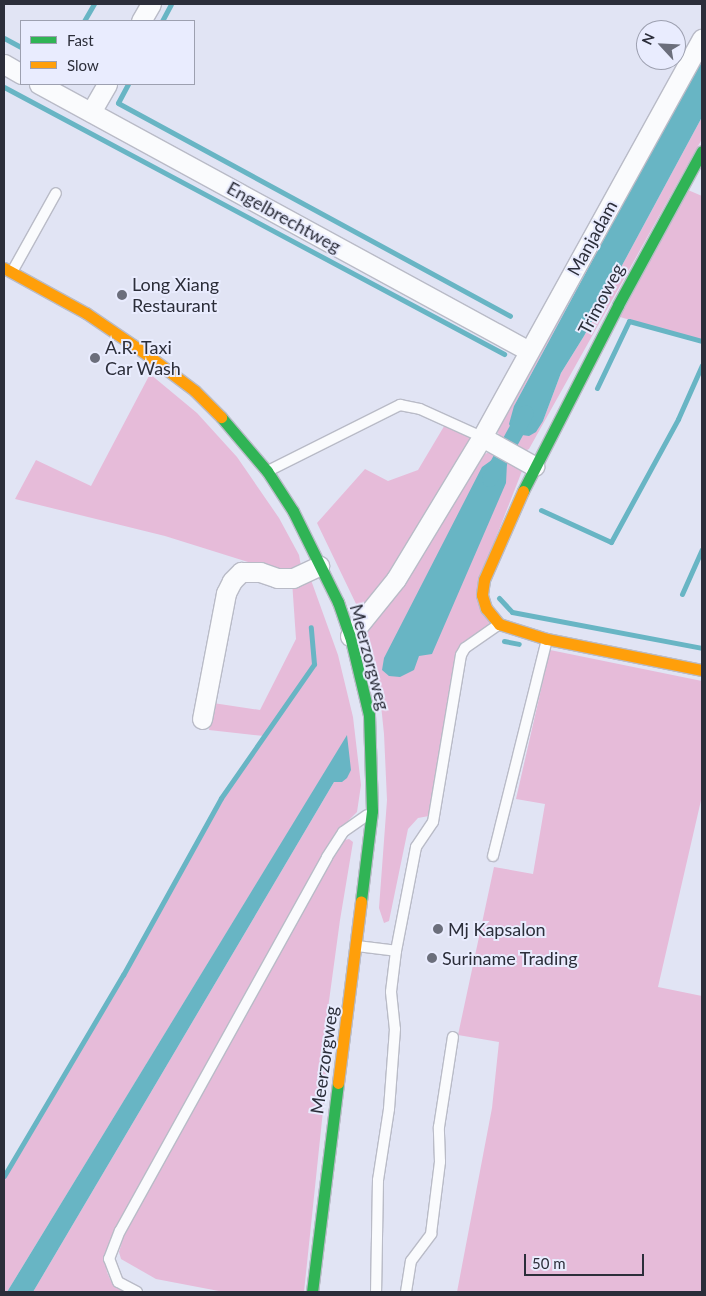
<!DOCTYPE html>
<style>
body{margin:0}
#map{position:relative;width:706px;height:1296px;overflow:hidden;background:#e1e4f4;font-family:Lato,sans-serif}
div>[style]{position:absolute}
.green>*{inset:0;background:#e6bbd9}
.water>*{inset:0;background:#68b5c4}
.stream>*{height:5px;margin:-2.5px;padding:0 2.5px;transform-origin:2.5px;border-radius:2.5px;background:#68b5c4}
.canal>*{height:16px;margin:-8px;padding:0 8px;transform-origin:8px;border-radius:8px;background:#68b5c4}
.roads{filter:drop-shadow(1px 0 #b9bbc7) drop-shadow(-1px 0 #b9bbc7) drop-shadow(0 1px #b9bbc7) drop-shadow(0 -1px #b9bbc7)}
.lane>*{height:10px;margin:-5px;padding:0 5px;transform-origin:5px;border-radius:5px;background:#fafbfd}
.street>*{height:19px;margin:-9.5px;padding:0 9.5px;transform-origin:9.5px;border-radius:9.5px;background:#fafbfd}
.fast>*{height:11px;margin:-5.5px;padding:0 5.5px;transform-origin:5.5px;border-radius:5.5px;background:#30b455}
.slow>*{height:11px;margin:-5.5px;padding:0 5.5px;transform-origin:5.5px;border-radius:5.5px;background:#ff9f0a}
.dots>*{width:14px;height:14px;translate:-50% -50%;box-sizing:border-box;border:2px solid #e9ecfe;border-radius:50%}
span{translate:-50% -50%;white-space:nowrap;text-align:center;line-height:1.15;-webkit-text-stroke:4px #e9ecfe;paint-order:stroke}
.street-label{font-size:18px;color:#2c2e3a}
.poi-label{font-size:18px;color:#2c2e3a}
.left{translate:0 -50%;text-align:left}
.frame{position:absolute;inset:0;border:5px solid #2c2e3a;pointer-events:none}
.legend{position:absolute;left:20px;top:20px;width:175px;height:65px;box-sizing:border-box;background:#e9ecfe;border:1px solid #9da0b0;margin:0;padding:6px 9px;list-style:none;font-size:15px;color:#2c2e3a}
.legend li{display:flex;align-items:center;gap:10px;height:25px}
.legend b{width:25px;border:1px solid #9da0b0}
.north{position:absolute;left:636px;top:20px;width:50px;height:50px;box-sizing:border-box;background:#e9ecfe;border:1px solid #9da0b0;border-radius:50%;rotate:295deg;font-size:14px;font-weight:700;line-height:20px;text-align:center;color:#2c2e3a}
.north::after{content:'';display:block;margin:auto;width:18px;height:22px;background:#6b6e7b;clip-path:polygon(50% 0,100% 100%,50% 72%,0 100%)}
.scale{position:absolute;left:524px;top:1254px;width:120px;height:22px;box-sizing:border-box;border:2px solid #2c2e3a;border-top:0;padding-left:6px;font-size:15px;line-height:18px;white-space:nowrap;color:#2c2e3a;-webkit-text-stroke:4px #e9ecfe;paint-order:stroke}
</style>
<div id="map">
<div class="green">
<i style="clip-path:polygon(702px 57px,514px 406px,543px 421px,561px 373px,584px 336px,702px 117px,702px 139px,529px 449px,521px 453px,500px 438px,497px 430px)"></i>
<i style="clip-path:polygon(688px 190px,702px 196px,702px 341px,620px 317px)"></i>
<i style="clip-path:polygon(150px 374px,197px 413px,237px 457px,279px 518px,299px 555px,301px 566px,280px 572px,165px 536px,15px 499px,36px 460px,91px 486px)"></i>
<i style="clip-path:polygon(446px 423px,472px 434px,471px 446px,402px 556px,367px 601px,358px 608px,317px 523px,365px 469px,388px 481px,418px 470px)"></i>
<i style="clip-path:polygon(487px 453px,495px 453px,516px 464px,522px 471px,486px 563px,489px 625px,459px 651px,429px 816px,418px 818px,408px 829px,389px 921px,384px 923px,379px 908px,387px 800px,384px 734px,381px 705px,364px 632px,481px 456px)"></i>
<i style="clip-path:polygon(311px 580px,338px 655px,353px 717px,361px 785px,357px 812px,341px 828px,113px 1235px,107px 1248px,105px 1261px,107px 1272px,111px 1281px,130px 1292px,33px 1292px,334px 782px,342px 782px,347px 736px,7px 1292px,4px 1292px,4px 1176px,123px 975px,221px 798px,264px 736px,209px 730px,213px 703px,260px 710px,296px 639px,292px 581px)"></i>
<i style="clip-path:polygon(550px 650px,702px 681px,702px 796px,658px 987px,702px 996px,702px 1292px,457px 1292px,492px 1108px,499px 1042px,458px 1035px,494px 867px,533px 874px,545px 804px,516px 799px)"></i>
<i style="clip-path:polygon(349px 839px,353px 842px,340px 920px,321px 1060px,328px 1063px,304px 1292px,224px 1292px,156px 1279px,121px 1259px,119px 1252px,126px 1228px,332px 855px,345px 840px)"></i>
</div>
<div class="water">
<i style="clip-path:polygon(702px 57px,702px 117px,584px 336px,561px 373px,543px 421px,536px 432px,529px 436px,522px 435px,511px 428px,509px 424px,514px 406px)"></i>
<i style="clip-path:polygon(496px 457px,507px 463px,506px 483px,432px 654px,419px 656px,414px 670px,400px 677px,389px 676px,382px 670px,384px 658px,482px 467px)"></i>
<i style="clip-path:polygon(347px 735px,351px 770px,347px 778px,342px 782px,334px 782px,33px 1292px,7px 1292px)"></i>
</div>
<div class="stream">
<i style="left:84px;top:21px;width:20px;rotate:-60deg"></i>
<i style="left:162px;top:21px;width:19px;rotate:-62deg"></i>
<i style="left:4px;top:38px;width:19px;rotate:28deg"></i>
<i style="left:128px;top:84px;width:21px;rotate:118deg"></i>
<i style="left:118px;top:103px;width:446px;rotate:28.5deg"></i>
<i style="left:4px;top:87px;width:567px;rotate:28.1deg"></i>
<i style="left:597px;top:388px;width:74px;rotate:-64.5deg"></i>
<i style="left:629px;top:321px;width:76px;rotate:15.3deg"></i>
<i style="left:541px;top:510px;width:77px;rotate:24.6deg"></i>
<i style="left:611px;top:542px;width:140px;rotate:-61.4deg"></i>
<i style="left:678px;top:419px;width:59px;rotate:-66deg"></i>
<i style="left:682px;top:594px;width:49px;rotate:-66deg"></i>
<i style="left:499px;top:598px;width:19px;rotate:47deg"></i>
<i style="left:512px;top:612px;width:193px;rotate:10.7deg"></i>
<i style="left:504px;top:641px;width:15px;rotate:11deg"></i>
<i style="left:4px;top:1176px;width:234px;rotate:-59.4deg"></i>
<i style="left:123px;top:975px;width:202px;rotate:-61deg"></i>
<i style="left:221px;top:798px;width:163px;rotate:-55.2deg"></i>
<i style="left:314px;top:664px;width:37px;rotate:-95deg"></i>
</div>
<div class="canal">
<i style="left:490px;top:479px;width:75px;rotate:-61.4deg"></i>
</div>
<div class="roads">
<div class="lane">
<i style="left:12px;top:272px;width:90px;rotate:-60.9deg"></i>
<i style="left:268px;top:471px;width:148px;rotate:-26.6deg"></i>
<i style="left:400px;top:405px;width:20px;rotate:11deg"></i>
<i style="left:420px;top:409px;width:68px;rotate:24.3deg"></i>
<i style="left:493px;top:856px;width:223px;rotate:-76deg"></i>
<i style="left:357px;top:946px;width:39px;rotate:7deg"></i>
<i style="left:396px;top:951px;width:41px;rotate:97deg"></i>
<i style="left:391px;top:992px;width:37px;rotate:84deg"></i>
<i style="left:395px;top:1029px;width:80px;rotate:94.3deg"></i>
<i style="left:389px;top:1109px;width:72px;rotate:98.8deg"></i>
<i style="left:378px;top:1180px;width:112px;rotate:91deg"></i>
<i style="left:396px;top:951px;width:106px;rotate:-79.1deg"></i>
<i style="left:416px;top:847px;width:30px;rotate:-56deg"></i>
<i style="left:433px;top:822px;width:169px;rotate:-80.5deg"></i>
<i style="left:461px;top:655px;width:8px;rotate:-60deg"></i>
<i style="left:465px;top:648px;width:40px;rotate:-34.9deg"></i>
<i style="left:137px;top:1292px;width:21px;rotate:-152deg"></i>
<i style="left:118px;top:1282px;width:25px;rotate:-111deg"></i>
<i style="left:109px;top:1259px;width:30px;rotate:-69deg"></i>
<i style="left:120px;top:1231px;width:427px;rotate:-61deg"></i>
<i style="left:327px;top:857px;width:30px;rotate:-57deg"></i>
<i style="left:343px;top:832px;width:29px;rotate:-35deg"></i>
<i style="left:406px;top:1292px;width:31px;rotate:-81deg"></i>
<i style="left:411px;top:1261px;width:34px;rotate:-53deg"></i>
<i style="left:431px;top:1234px;width:73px;rotate:-82.9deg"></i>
<i style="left:440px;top:1162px;width:35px;rotate:-92deg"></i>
<i style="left:439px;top:1127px;width:91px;rotate:-81.2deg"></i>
</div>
<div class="street">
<i style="left:141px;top:21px;width:20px;rotate:-60deg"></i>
<i style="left:4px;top:64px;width:20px;rotate:30deg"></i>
<i style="left:39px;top:84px;width:558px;rotate:28.59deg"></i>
<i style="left:91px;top:112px;width:32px;rotate:-60deg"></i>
<i style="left:482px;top:437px;width:60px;rotate:29.1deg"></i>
<i style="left:350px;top:636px;width:73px;rotate:-51.1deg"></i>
<i style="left:396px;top:579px;width:166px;rotate:-58.8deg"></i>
<i style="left:482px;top:437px;width:455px;rotate:-61.1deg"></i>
<i style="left:202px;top:719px;width:128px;rotate:-79.2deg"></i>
<i style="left:226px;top:593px;width:13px;rotate:-63deg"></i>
<i style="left:232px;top:581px;width:13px;rotate:-45deg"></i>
<i style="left:241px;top:572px;width:19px"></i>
<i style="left:260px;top:572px;width:18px;rotate:19deg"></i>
<i style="left:277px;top:578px;width:16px"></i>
<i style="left:293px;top:578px;width:29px;rotate:-25deg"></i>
</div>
<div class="fast">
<i style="left:221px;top:417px;width:71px;rotate:49.6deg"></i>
<i style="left:267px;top:471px;width:48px;rotate:57deg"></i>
<i style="left:293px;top:511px;width:102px;rotate:63.7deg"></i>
<i style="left:338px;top:602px;width:36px;rotate:71deg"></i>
<i style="left:350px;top:636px;width:81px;rotate:76.5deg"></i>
<i style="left:369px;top:715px;width:96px;rotate:88.2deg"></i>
<i style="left:372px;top:811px;width:91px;rotate:97deg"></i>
<i style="left:523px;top:491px;width:209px;rotate:-62.9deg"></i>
<i style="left:618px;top:305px;width:175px;rotate:-61.4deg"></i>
<i style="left:312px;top:1292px;width:211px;rotate:-82.9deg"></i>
</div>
<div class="slow">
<i style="left:4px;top:268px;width:94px;rotate:28.8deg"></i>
<i style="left:86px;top:313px;width:68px;rotate:34.2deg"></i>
<i style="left:142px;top:351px;width:66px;rotate:37deg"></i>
<i style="left:195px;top:391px;width:37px;rotate:45deg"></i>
<i style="left:523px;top:491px;width:97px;rotate:113.7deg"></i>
<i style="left:484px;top:580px;width:15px;rotate:98deg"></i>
<i style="left:482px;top:595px;width:14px;rotate:73deg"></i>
<i style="left:486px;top:608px;width:21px;rotate:51deg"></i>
<i style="left:499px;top:624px;width:50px;rotate:17.4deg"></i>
<i style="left:547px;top:639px;width:158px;rotate:11.3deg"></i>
<i style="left:338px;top:1083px;width:183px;rotate:-82.8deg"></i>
</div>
</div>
<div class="dots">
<i style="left:122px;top:295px;background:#6b6e7b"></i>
<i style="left:95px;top:358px;background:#6b6e7b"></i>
<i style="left:438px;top:929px;background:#6b6e7b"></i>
<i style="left:432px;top:958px;background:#6b6e7b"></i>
</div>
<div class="street-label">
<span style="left:284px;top:217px;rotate:29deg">Engelbrechtweg</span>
<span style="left:592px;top:238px;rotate:-61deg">Manjadam</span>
<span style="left:601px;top:299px;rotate:-62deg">Trimoweg</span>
<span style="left:370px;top:657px;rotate:75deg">Meerzorgweg</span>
<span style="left:324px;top:1060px;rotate:-82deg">Meerzorgweg</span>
</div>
<div class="poi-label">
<span class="left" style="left:132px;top:295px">Long Xiang<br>Restaurant</span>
<span class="left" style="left:105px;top:358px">A.R. Taxi<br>Car Wash</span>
<span class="left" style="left:448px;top:929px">Mj Kapsalon</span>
<span class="left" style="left:442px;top:958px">Suriname Trading</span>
</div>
<div class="frame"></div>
<ul class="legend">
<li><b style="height:6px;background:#30b455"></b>Fast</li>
<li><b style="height:6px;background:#ff9f0a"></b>Slow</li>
</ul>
<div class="north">N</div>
<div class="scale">50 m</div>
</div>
